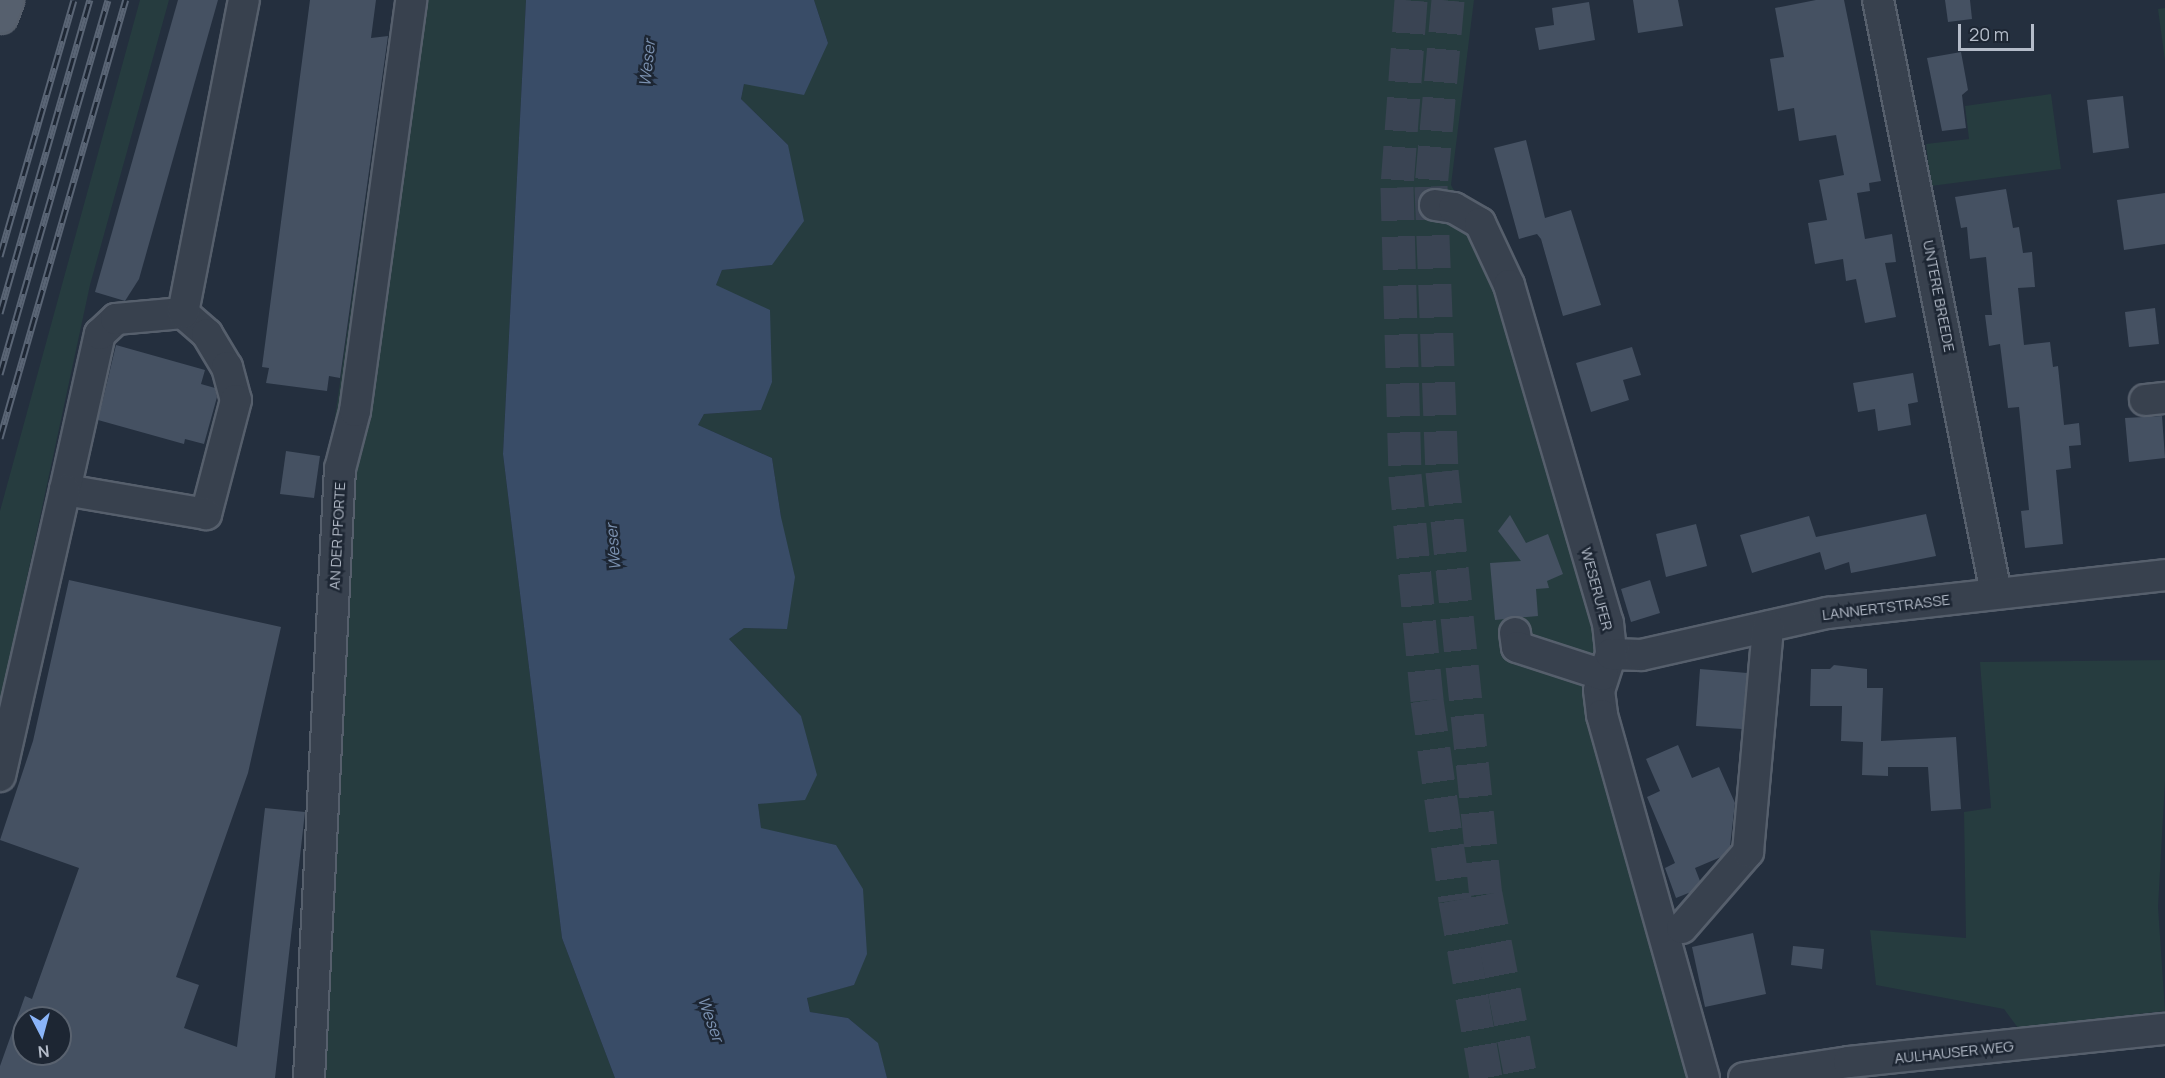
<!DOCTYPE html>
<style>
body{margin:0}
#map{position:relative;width:2165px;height:1078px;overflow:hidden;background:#242f3e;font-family:Manrope,sans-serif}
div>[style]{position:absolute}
.green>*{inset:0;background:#263c3f}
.water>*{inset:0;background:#394c67}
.building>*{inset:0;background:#455162}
.highway-tunnel>*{height:33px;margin-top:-16.5px;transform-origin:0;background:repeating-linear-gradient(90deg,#3a4453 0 33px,transparent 0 49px)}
.roads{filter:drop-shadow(2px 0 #565f6c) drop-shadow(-2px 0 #565f6c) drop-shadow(0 2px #565f6c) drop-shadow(0 -2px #565f6c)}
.minor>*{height:30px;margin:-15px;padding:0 15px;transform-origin:15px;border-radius:15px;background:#38414e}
.major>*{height:33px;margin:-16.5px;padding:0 16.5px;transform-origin:16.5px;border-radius:16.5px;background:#56606e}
.rail>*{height:7px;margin-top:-3.5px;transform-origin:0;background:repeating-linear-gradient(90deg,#1d2633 0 14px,#5a6575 0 28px);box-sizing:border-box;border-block:2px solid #5a6575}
span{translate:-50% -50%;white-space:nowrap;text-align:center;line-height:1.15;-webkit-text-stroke:5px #1d2633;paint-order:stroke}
.street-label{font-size:15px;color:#b4bcc9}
.water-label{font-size:16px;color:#7c92b1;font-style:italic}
.north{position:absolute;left:12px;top:1006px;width:60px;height:60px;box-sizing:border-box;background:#1d2633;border:2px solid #59626f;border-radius:50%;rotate:174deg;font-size:16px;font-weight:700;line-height:24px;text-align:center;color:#b4bcc9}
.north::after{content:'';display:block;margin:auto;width:21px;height:27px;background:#8ab4f8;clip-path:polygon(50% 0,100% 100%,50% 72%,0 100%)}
.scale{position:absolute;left:1958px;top:24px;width:76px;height:27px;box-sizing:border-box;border:3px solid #b4bcc9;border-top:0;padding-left:8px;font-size:18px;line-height:21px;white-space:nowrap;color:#b4bcc9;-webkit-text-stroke:4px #1d2633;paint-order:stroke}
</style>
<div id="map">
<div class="green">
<i style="clip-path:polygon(140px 0,169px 0,90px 285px,0 703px,0 511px)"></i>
<i style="clip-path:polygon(395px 0,526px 0,503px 454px,562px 938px,615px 1078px,295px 1078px,328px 466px)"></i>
<i style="clip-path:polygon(814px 0,1474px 0,1451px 185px,1503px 278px,1614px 650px,1598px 702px,1716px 1078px,887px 1078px,877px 1043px,848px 1018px,810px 1012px,807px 997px,854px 985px,836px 845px,761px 829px,758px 804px,805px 799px,801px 716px,729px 639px,744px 628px,787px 629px,781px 517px,772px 458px,698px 425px,704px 414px,761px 410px,716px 285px,722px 270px,772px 265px,788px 145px,741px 99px,744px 84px,828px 43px)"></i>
<i style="clip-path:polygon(2165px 8px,2165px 61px,2158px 9px)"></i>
<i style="clip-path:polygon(2051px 94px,2061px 169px,1931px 186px,1926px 144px,1969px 139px,1965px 106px)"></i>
<i style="clip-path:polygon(2165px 660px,2165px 781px,2158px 907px,2165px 1011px,2018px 1028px,2004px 1009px,1876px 985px,1870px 930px,1966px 938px,1964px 812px,1991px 808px,1980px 662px)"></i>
</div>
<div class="water">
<i style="clip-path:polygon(526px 0,814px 0,828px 43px,804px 95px,744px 84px,741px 99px,788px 145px,804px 221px,772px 265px,722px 270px,716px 285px,770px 310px,772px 382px,761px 410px,704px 414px,698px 425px,772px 458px,781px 517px,795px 577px,787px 629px,744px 628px,729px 639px,801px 716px,817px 775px,805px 800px,758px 804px,761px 828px,836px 845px,863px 889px,867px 954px,854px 985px,807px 998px,810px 1012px,848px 1018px,878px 1043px,887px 1078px,615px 1078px,562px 938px,503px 454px)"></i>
</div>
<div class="building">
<i style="clip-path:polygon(178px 0,218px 0,139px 279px,125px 301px,95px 292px)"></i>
<i style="clip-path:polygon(310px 0,376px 0,371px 38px,388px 36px,340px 378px,329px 376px,327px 391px,266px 383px,269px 368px,262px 367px)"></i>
<i style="clip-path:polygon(1633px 0,1678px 0,1683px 26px,1638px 33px)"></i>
<i style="clip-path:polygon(1816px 0,1844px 0,1881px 181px,1869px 183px,1870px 191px,1857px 193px,1865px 239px,1892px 234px,1896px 262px,1885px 263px,1896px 317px,1865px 323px,1856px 279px,1846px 281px,1843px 259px,1815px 264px,1808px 223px,1827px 220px,1819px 180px,1844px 175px,1836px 135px,1799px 141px,1794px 108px,1778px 111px,1770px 59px,1784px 57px,1775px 8px)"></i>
<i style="clip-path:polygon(1945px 0,1970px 0,1972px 19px,1948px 22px)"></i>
<i style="clip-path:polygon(1589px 2px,1595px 40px,1539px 50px,1535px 28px,1554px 25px,1552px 8px)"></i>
<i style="clip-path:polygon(1961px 52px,1968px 90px,1962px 95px,1966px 128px,1942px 131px,1927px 58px)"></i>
<i style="clip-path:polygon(2123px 96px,2129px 148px,2093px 153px,2087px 100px)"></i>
<i style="clip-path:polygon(1526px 140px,1545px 218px,1571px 210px,1601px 305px,1563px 316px,1541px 239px,1537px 234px,1519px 239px,1494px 148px)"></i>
<i style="clip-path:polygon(2006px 189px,2013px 228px,2019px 227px,2023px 253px,2032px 252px,2035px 287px,2018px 288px,2024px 345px,2050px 342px,2053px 367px,2058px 366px,2064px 425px,2079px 423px,2081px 445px,2069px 446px,2071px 468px,2056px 470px,2063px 544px,2025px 548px,2021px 511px,2029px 510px,2019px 407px,2008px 408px,2000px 344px,1989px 346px,1985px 315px,1992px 315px,1986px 257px,1970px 259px,1967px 227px,1961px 228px,1955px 197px)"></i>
<i style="clip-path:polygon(2165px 193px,2165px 244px,2124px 250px,2117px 200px)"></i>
<i style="clip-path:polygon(2155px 308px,2159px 344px,2129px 347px,2125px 312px)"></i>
<i style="clip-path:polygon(116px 345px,205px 370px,201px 384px,215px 388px,217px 397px,204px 444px,185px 439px,184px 444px,98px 420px)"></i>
<i style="clip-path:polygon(1632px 347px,1641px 375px,1623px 380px,1629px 400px,1591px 412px,1576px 363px)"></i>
<i style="clip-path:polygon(1913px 373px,1918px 402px,1908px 404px,1911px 425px,1878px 431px,1875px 409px,1858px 412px,1853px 383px)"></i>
<i style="clip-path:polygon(2162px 416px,2165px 458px,2129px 462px,2125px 418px)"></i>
<i style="clip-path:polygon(286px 451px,320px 456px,314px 498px,280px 494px)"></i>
<i style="clip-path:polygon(1926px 514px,1936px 556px,1851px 573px,1849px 562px,1825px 570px,1820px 552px,1752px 573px,1740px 535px,1809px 516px,1816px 537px)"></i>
<i style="clip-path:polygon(1510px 515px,1526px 543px,1548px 534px,1563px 574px,1547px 581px,1549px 588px,1536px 589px,1538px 616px,1495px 620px,1490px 563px,1521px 561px,1498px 531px)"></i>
<i style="clip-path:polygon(1696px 524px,1707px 566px,1666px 577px,1656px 534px)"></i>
<i style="clip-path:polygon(evenodd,69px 580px,281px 627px,248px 773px,176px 977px,199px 985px,184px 1028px,237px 1047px,265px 808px,305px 812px,275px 1078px,0 1078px,0 1066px,25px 996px,32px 999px,79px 868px,0 840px,33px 741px,69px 580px,24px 1018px,60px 1018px,60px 1054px,24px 1054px,24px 1018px)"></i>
<i style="clip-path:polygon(1650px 580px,1660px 613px,1631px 622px,1621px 589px)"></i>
<i style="clip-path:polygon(1834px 665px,1867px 669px,1867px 688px,1883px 688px,1881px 741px,1956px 737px,1961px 809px,1931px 811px,1928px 767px,1888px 767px,1888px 776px,1862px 775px,1863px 742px,1841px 741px,1842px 706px,1810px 706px,1811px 669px,1830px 669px)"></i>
<i style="clip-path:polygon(1700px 669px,1747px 673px,1742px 729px,1696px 726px)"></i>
<i style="clip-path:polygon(1678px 745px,1692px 778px,1719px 767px,1735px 803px,1730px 846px,1721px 857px,1695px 868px,1700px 881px,1691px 892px,1676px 898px,1665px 868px,1675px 863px,1647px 797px,1660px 791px,1646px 759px)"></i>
<i style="clip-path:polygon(1753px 933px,1766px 994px,1705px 1007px,1692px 947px)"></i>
<i style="clip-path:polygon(1793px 946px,1824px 949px,1822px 969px,1791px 965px)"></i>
</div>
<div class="highway-tunnel">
<i style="left:1411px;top:0;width:188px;rotate:94.3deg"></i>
<i style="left:1397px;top:187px;width:288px;rotate:88.4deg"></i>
<i style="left:1405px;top:475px;width:226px;rotate:84.4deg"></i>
<i style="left:1427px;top:700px;width:202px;rotate:82deg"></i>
<i style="left:1455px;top:900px;width:181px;rotate:80.1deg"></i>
<i style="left:1448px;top:0;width:187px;rotate:95.2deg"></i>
<i style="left:1431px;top:186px;width:285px;rotate:87.8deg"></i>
<i style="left:1442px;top:471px;width:425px;rotate:84.1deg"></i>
<i style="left:1486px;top:894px;width:187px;rotate:79.2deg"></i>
</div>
<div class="roads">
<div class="minor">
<i style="left:1878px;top:0;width:605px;rotate:78.75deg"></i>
<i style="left:1435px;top:205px;width:19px;rotate:9deg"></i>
<i style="left:1454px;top:208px;width:30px;rotate:30deg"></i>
<i style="left:1480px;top:223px;width:68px;rotate:64.9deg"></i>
<i style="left:1509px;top:285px;width:352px;rotate:73.7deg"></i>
<i style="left:1608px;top:623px;width:31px;rotate:84deg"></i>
<i style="left:1611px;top:654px;width:38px;rotate:108deg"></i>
<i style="left:1599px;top:690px;width:25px;rotate:83deg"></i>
<i style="left:1602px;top:715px;width:377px;rotate:74.3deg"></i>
<i style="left:183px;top:313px;width:32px;rotate:41deg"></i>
<i style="left:207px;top:334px;width:39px;rotate:59deg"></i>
<i style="left:227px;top:367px;width:34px;rotate:75deg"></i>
<i style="left:236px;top:400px;width:118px;rotate:104.7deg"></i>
<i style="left:206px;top:514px;width:143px;rotate:-170.3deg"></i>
<i style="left:65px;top:490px;width:160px;rotate:-77.4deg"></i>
<i style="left:100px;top:334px;width:22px;rotate:-43deg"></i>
<i style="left:116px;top:319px;width:67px;rotate:-5.1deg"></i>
<i style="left:183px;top:313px;width:319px;rotate:-79deg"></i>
<i style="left:2145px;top:400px;width:20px;rotate:-6deg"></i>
<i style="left:1515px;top:633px;width:14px;rotate:82deg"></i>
<i style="left:1517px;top:647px;width:90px;rotate:18deg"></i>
<i style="left:1611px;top:654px;width:30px;rotate:2deg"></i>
<i style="left:1641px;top:655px;width:192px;rotate:-12.7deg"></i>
<i style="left:1828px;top:613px;width:339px;rotate:-6.4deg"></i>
<i style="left:0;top:776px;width:293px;rotate:-77.2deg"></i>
<i style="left:1682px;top:928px;width:101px;rotate:-49deg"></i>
<i style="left:1748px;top:852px;width:226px;rotate:-84.9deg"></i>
<i style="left:309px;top:1078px;width:610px;rotate:-87.09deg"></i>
<i style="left:340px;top:469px;width:60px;rotate:-75.5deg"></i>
<i style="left:355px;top:411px;width:415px;rotate:-82.2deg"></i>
<i style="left:1744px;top:1078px;width:106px;rotate:-8.7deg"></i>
<i style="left:1849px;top:1062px;width:318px;rotate:-6deg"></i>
</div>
<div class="major">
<i style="left:0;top:16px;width:17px;rotate:-69deg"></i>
</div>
</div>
<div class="rail">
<i style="left:0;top:256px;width:266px;rotate:-73.9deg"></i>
<i style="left:0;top:313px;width:326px;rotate:-74deg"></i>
<i style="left:0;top:374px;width:389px;rotate:-73.9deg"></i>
<i style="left:0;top:438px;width:456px;rotate:-74deg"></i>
</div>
<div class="street-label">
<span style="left:1939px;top:296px;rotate:79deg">UNTERE BREEDE</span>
<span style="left:337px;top:536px;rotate:-87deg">AN DER PFORTE</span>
<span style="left:1597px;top:589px;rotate:75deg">WESERUFER</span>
<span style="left:1886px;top:607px;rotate:-7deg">LANNERTSTRASSE</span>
<span style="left:1954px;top:1052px;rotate:-6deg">AULHAUSER WEG</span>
</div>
<div class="water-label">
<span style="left:647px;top:63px;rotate:-84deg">Weser</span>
<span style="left:613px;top:547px;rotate:-95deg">Weser</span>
<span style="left:711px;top:1019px;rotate:70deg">Weser</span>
</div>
<div class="north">N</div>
<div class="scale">20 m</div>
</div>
